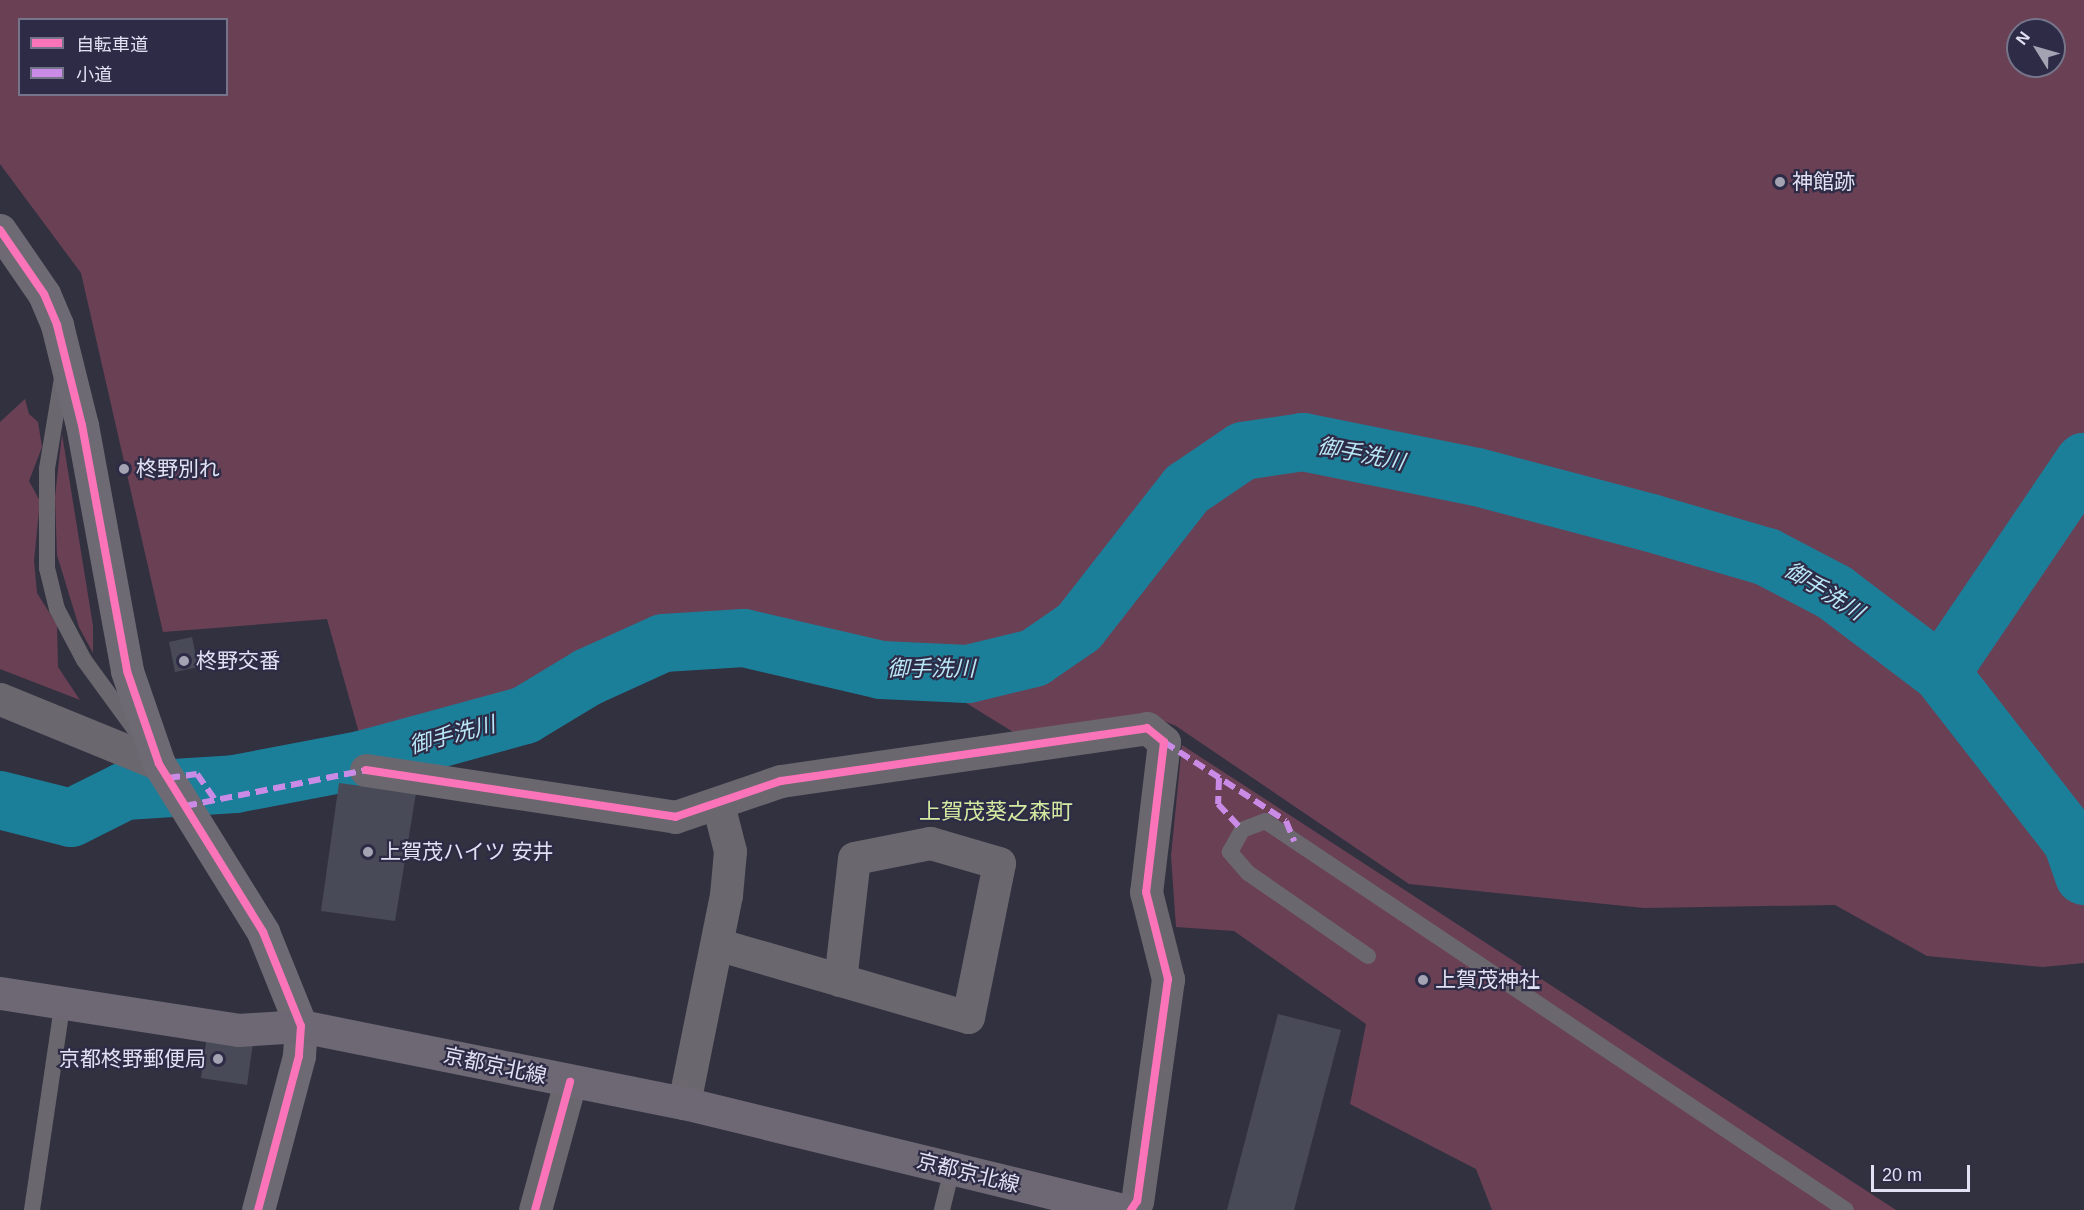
<!DOCTYPE html>
<meta charset="utf-8">
<style>
body{margin:0}
#map{position:relative;width:2084px;height:1210px;overflow:hidden;background:#323140;font-family:Arial,"Noto Sans JP",sans-serif}
div>[style]{position:absolute}
.green>*{inset:0;background:#6a4055}
.river>*{height:58px;margin:-29px;padding:0 29px;transform-origin:29px;border-radius:29px;background:#1c7f9a}
.building>*{inset:0;background:#484b57}
.lane>*{height:16px;margin:-8px;padding:0 8px;transform-origin:8px;border-radius:8px;background:#6b676e}
.street>*{height:33px;margin:-16.5px;padding:0 16.5px;transform-origin:16.5px;border-radius:16.5px;background:#6b676e}
.secondary>*{height:33px;margin:-16.5px;padding:0 16.5px;transform-origin:16.5px;border-radius:16.5px;background:#6e6a73}
.primary>*{height:33px;margin:-16.5px;padding:0 16.5px;transform-origin:16.5px;border-radius:16.5px;background:#6d6873}
.quiet>*{height:6px;margin-top:-3px;transform-origin:0;background:repeating-linear-gradient(90deg,#ca8be6 0 12px,transparent 0 18px)}
.cycleway>*{height:8px;margin:-4px;padding:0 4px;transform-origin:4px;border-radius:4px;background:#fb73b8}
.dots>*{width:16px;height:16px;translate:-50% -50%;box-sizing:border-box;border:3px solid #2d2b46;border-radius:50%}
span{translate:-50% -50%;white-space:nowrap;text-align:center;line-height:1.15;-webkit-text-stroke:4.5px #2d2b46;paint-order:stroke}
.poi-label{font-size:21px;color:#e1e1f3}
.left{translate:0 -50%;text-align:left}
.right{translate:-100% -50%;text-align:right}
.street-label{font-size:21px;color:#e1e1f3}
.water-label{font-size:22px;color:#bae7f7;font-style:italic}
.neighbourhood-label{font-size:22px;color:#d3eaa0}
.legend{position:absolute;left:18px;top:18px;width:210px;height:78px;box-sizing:border-box;background:#2d2b46;border:2px solid #75748b;margin:0;padding:8px 10px;list-style:none;font-size:18px;color:#e1e1f3}
.legend li{display:flex;align-items:center;gap:12px;height:30px}
.legend b{width:30px;border:2px solid #75748b}
.north{position:absolute;left:2006px;top:18px;width:60px;height:60px;box-sizing:border-box;background:#2d2b46;border:2px solid #75748b;border-radius:50%;rotate:307deg;font-size:16px;font-weight:700;line-height:24px;text-align:center;color:#e1e1f3}
.north::after{content:'';display:block;margin:auto;width:21px;height:27px;background:#a4a3b4;clip-path:polygon(50% 0,100% 100%,50% 72%,0 100%)}
.scale{position:absolute;left:1871px;top:1165px;width:99px;height:27px;box-sizing:border-box;border:3px solid #e1e1f3;border-top:0;padding-left:8px;font-size:18px;line-height:21px;white-space:nowrap;color:#e1e1f3;-webkit-text-stroke:4px #2d2b46;paint-order:stroke}
</style>
<div id="map">
<div class="green">
<i style="clip-path:polygon(evenodd,0 0,2084px 0,2084px 963px,2043px 967px,1927px 956px,1835px 905px,1644px 908px,1409px 884px,1176px 726px,1152px 716px,1023px 738px,887px 654px,713px 627px,624px 647px,510px 709px,361px 740px,327px 619px,163px 632px,81px 273px,0 164px,0 0,20px 20px,226px 20px,226px 94px,20px 94px,20px 20px,0 0,2018px 30px,2054px 30px,2054px 66px,2018px 66px,2018px 30px)"></i>
<i style="clip-path:polygon(25px 399px,29px 414px,38px 422px,42px 447px,29px 481px,40px 501px,34px 561px,37px 593px,57px 625px,58px 667px,80px 700px,0 669px,0 422px)"></i>
<i style="clip-path:polygon(62px 434px,93px 626px,93px 653px,79px 627px,57px 555px,55px 497px)"></i>
<i style="clip-path:polygon(1182px 745px,1896px 1210px,1492px 1210px,1476px 1169px,1350px 1104px,1366px 1024px,1234px 931px,1176px 927px,1171px 856px)"></i>
</div>
<div class="river">
<i style="left:1941px;top:673px;width:255px;rotate:-55.9deg"></i>
<i style="left:0;top:800px;width:73px;rotate:14.2deg"></i>
<i style="left:71px;top:818px;width:60px;rotate:-26.6deg"></i>
<i style="left:125px;top:791px;width:110px;rotate:-3.6deg"></i>
<i style="left:235px;top:784px;width:128px;rotate:-10.8deg"></i>
<i style="left:361px;top:760px;width:170px;rotate:-15.3deg"></i>
<i style="left:525px;top:715px;width:74px;rotate:-31.1deg"></i>
<i style="left:588px;top:677px;width:82px;rotate:-24.4deg"></i>
<i style="left:663px;top:643px;width:81px;rotate:-3.5deg"></i>
<i style="left:744px;top:638px;width:141px;rotate:13.1deg"></i>
<i style="left:881px;top:670px;width:87px;rotate:2.6deg"></i>
<i style="left:968px;top:674px;width:68px;rotate:-13.6deg"></i>
<i style="left:1034px;top:658px;width:55px;rotate:-34.6deg"></i>
<i style="left:1079px;top:627px;width:175px;rotate:-52deg"></i>
<i style="left:1187px;top:489px;width:68px;rotate:-34.2deg"></i>
<i style="left:1243px;top:451px;width:61px;rotate:-8.5deg"></i>
<i style="left:1303px;top:442px;width:177px;rotate:11.4deg"></i>
<i style="left:1477px;top:477px;width:180px;rotate:14.8deg"></i>
<i style="left:1651px;top:523px;width:121px;rotate:16.3deg"></i>
<i style="left:1767px;top:557px;width:76px;rotate:27.6deg"></i>
<i style="left:1834px;top:592px;width:134px;rotate:37.1deg"></i>
<i style="left:1941px;top:673px;width:213px;rotate:52.1deg"></i>
<i style="left:2072px;top:841px;width:37px;rotate:71deg"></i>
</div>
<div class="building">
<i style="clip-path:polygon(192px 637px,198px 667px,175px 672px,169px 642px)"></i>
<i style="clip-path:polygon(339px 783px,416px 793px,395px 921px,321px 911px)"></i>
<i style="clip-path:polygon(1278px 1014px,1341px 1030px,1294px 1210px,1227px 1210px)"></i>
<i style="clip-path:polygon(207px 1036px,253px 1043px,247px 1085px,201px 1078px)"></i>
</div>
<div class="lane">
<i style="left:62px;top:378px;width:92px;rotate:99.4deg"></i>
<i style="left:47px;top:469px;width:99px;rotate:90deg"></i>
<i style="left:47px;top:568px;width:42px;rotate:76.3deg"></i>
<i style="left:57px;top:609px;width:58px;rotate:62.1deg"></i>
<i style="left:84px;top:660px;width:92px;rotate:53.9deg"></i>
<i style="left:1368px;top:956px;width:146px;rotate:-145.3deg"></i>
<i style="left:1248px;top:873px;width:28px;rotate:-131deg"></i>
<i style="left:1230px;top:852px;width:25px;rotate:-61deg"></i>
<i style="left:1242px;top:830px;width:25px;rotate:-21deg"></i>
<i style="left:1265px;top:821px;width:699px;rotate:33.8deg"></i>
<i style="left:32px;top:1210px;width:211px;rotate:-81.6deg"></i>
<i style="left:942px;top:1210px;width:42px;rotate:-76.3deg"></i>
</div>
<div class="street">
<i style="left:0;top:699px;width:172px;rotate:22.2deg"></i>
<i style="left:366px;top:770px;width:313px;rotate:8.6deg"></i>
<i style="left:675px;top:817px;width:112px;rotate:-18.8deg"></i>
<i style="left:781px;top:781px;width:370px;rotate:-8.2deg"></i>
<i style="left:1147px;top:728px;width:22px;rotate:39deg"></i>
<i style="left:1164px;top:742px;width:151px;rotate:96.8deg"></i>
<i style="left:1146px;top:892px;width:90px;rotate:75.8deg"></i>
<i style="left:1168px;top:979px;width:224px;rotate:97.9deg"></i>
<i style="left:1137px;top:1201px;width:11px;rotate:124deg"></i>
<i style="left:720px;top:945px;width:258px;rotate:16.2deg"></i>
<i style="left:968px;top:1017px;width:157px;rotate:-78.6deg"></i>
<i style="left:999px;top:863px;width:72px;rotate:-163.8deg"></i>
<i style="left:930px;top:843px;width:77px;rotate:168.8deg"></i>
<i style="left:854px;top:858px;width:123px;rotate:96.5deg"></i>
<i style="left:684px;top:1103px;width:212px;rotate:-78.6deg"></i>
<i style="left:726px;top:895px;width:44px;rotate:-84.8deg"></i>
<i style="left:730px;top:851px;width:49px;rotate:-104.3deg"></i>
<i style="left:535px;top:1210px;width:133px;rotate:-74.7deg"></i>
</div>
<div class="secondary">
<i style="left:0;top:230px;width:78px;rotate:55.5deg"></i>
<i style="left:44px;top:294px;width:34px;rotate:67deg"></i>
<i style="left:57px;top:325px;width:103px;rotate:76deg"></i>
<i style="left:82px;top:425px;width:250px;rotate:79.6deg"></i>
<i style="left:127px;top:671px;width:98px;rotate:71deg"></i>
<i style="left:159px;top:764px;width:198px;rotate:58.2deg"></i>
<i style="left:263px;top:932px;width:101px;rotate:68deg"></i>
<i style="left:301px;top:1026px;width:30px;rotate:94deg"></i>
<i style="left:299px;top:1056px;width:159px;rotate:104.9deg"></i>
</div>
<div class="primary">
<i style="left:0;top:993px;width:241px;rotate:8.8deg"></i>
<i style="left:238px;top:1030px;width:63px;rotate:-3.6deg"></i>
<i style="left:301px;top:1026px;width:391px;rotate:11.4deg"></i>
<i style="left:684px;top:1103px;width:453px;rotate:13.7deg"></i>
</div>
<div class="quiet">
<i style="left:1164px;top:742px;width:145px;rotate:32.9deg"></i>
<i style="left:1286px;top:821px;width:22px;rotate:68deg"></i>
<i style="left:168px;top:778px;width:29px;rotate:-8deg"></i>
<i style="left:197px;top:774px;width:33px;rotate:55deg"></i>
<i style="left:1219px;top:778px;width:26px;rotate:92deg"></i>
<i style="left:1218px;top:804px;width:35px;rotate:47deg"></i>
<i style="left:185px;top:806px;width:185px;rotate:-11.2deg"></i>
</div>
<div class="cycleway">
<i style="left:0;top:230px;width:78px;rotate:55.5deg"></i>
<i style="left:44px;top:294px;width:34px;rotate:67deg"></i>
<i style="left:57px;top:325px;width:103px;rotate:76deg"></i>
<i style="left:82px;top:425px;width:250px;rotate:79.6deg"></i>
<i style="left:127px;top:671px;width:98px;rotate:71deg"></i>
<i style="left:159px;top:764px;width:198px;rotate:58.2deg"></i>
<i style="left:263px;top:932px;width:101px;rotate:68deg"></i>
<i style="left:301px;top:1026px;width:30px;rotate:94deg"></i>
<i style="left:299px;top:1056px;width:159px;rotate:104.9deg"></i>
<i style="left:366px;top:770px;width:313px;rotate:8.6deg"></i>
<i style="left:675px;top:817px;width:112px;rotate:-18.8deg"></i>
<i style="left:781px;top:781px;width:370px;rotate:-8.2deg"></i>
<i style="left:1147px;top:728px;width:22px;rotate:39deg"></i>
<i style="left:1164px;top:742px;width:151px;rotate:96.8deg"></i>
<i style="left:1146px;top:892px;width:90px;rotate:75.8deg"></i>
<i style="left:1168px;top:979px;width:224px;rotate:97.9deg"></i>
<i style="left:1137px;top:1201px;width:11px;rotate:124deg"></i>
<i style="left:535px;top:1210px;width:133px;rotate:-74.7deg"></i>
</div>
<div class="dots">
<i style="left:1780px;top:182px;background:#a4a3b4"></i>
<i style="left:124px;top:469px;background:#a4a3b4"></i>
<i style="left:184px;top:661px;background:#a4a3b4"></i>
<i style="left:368px;top:852px;background:#a4a3b4"></i>
<i style="left:1423px;top:980px;background:#a4a3b4"></i>
<i style="left:218px;top:1059px;background:#a4a3b4"></i>
</div>
<div class="poi-label">
<span class="left" style="left:1792px;top:182px">神館跡</span>
<span class="left" style="left:136px;top:469px">柊野別れ</span>
<span class="left" style="left:196px;top:661px">柊野交番</span>
<span class="left" style="left:380px;top:852px">上賀茂ハイツ 安井</span>
<span class="left" style="left:1435px;top:980px">上賀茂神社</span>
<span class="right" style="left:206px;top:1059px">京都柊野郵便局</span>
</div>
<div class="street-label">
<span style="left:495px;top:1066px;rotate:12deg">京都京北線</span>
<span style="left:968px;top:1173px;rotate:14deg">京都京北線</span>
</div>
<div class="water-label">
<span style="left:1361px;top:454px;rotate:11deg">御手洗川</span>
<span style="left:1824px;top:591px;rotate:32deg">御手洗川</span>
<span style="left:931px;top:669px">御手洗川</span>
<span style="left:452px;top:735px;rotate:-15deg">御手洗川</span>
</div>
<div class="neighbourhood-label">
<span style="left:996px;top:812px">上賀茂葵之森町</span>
</div>
<ul class="legend">
<li><b style="height:8px;background:#fb73b8"></b>自転車道</li>
<li><b style="height:8px;background:#ca8be6"></b>小道</li>
</ul>
<div class="north">N</div>
<div class="scale">20 m</div>
</div>
